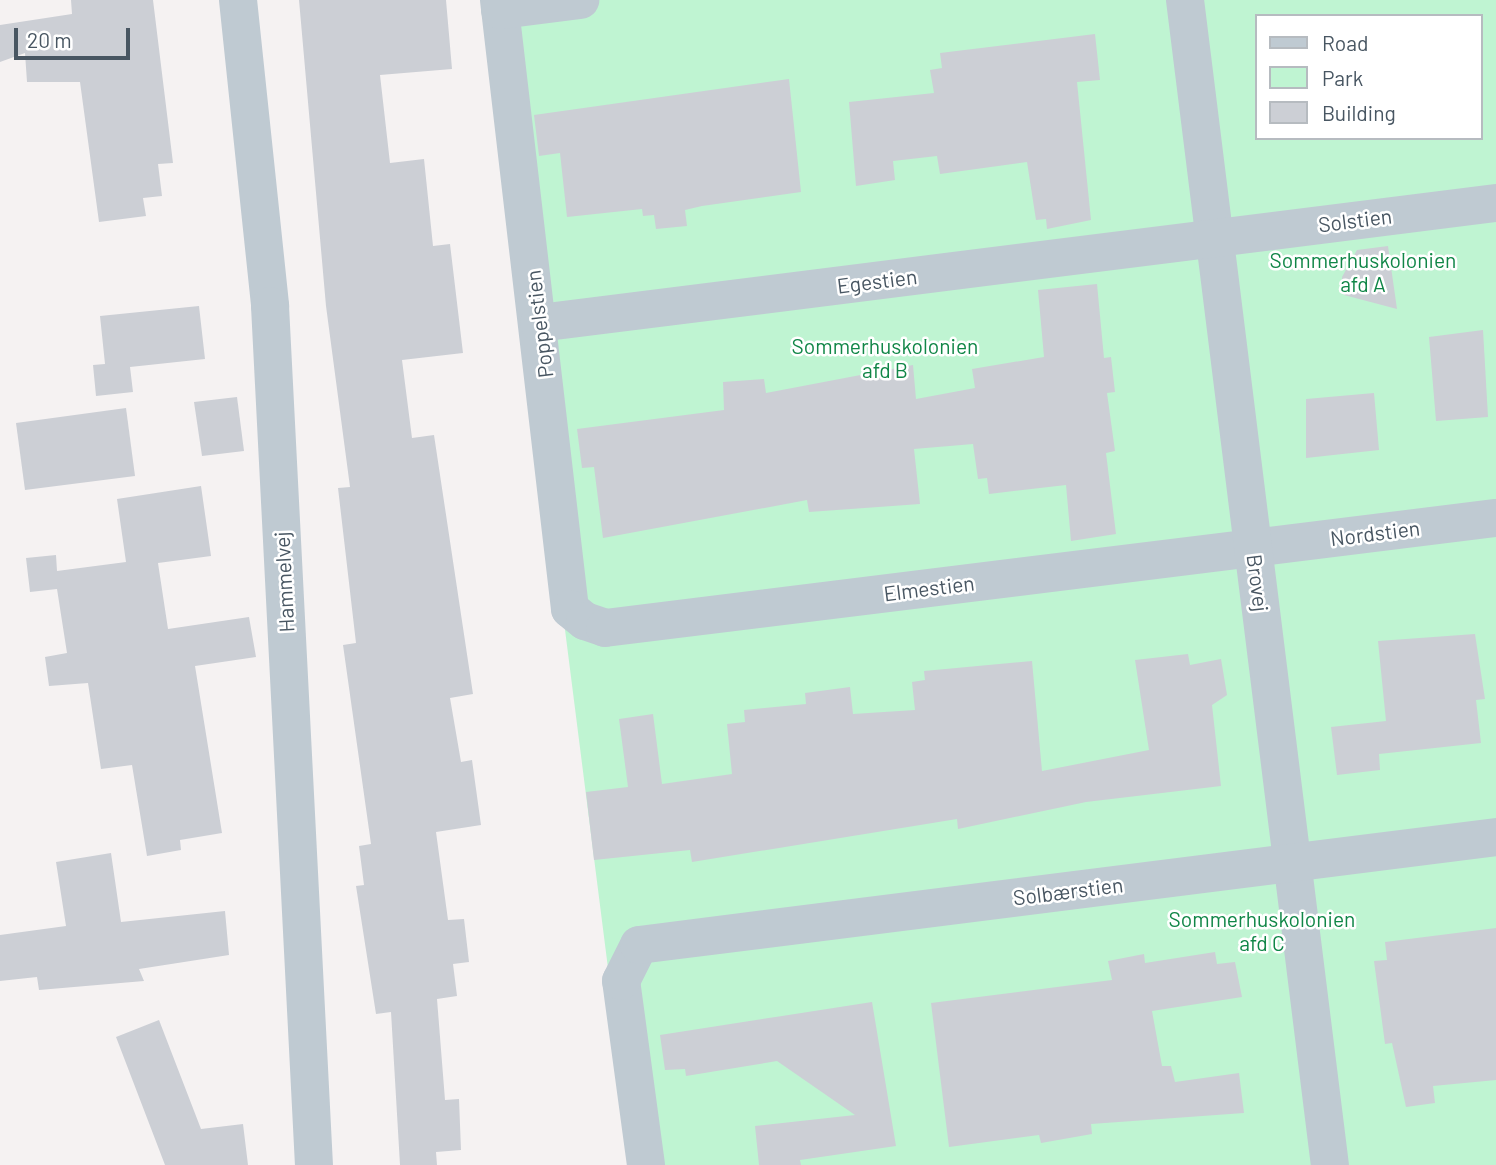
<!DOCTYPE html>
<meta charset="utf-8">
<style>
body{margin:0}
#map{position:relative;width:1496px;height:1165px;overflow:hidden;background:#f5f2f2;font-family:Barlow,sans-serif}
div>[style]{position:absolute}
.green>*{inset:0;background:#bff4d2}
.building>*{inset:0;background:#cccfd5}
.minor>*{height:38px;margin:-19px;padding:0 19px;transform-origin:19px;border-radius:19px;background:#bfcad2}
span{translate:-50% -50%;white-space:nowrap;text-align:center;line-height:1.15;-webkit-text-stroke:5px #fff;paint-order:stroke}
.street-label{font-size:21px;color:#485662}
.park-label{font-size:21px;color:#108647}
.legend{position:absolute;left:1255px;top:14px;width:228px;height:126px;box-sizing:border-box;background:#fff;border:2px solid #b6bbc0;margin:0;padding:9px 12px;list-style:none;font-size:21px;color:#485662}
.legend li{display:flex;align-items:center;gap:14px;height:35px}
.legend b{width:35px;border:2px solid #b6bbc0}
.scale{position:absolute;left:14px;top:28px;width:116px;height:32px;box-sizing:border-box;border:4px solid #485662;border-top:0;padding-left:9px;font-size:21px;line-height:24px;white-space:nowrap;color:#485662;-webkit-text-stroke:5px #fff;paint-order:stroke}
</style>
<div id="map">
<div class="green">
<i style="clip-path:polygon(evenodd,485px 0,1496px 0,1496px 1165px,633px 1165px,485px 0,1256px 16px,1480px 16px,1480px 138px,1256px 138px,1256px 16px)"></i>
</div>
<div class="building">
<i style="clip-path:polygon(71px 0,153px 0,173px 163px,158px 164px,162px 196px,143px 198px,146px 216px,99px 222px,80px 82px,27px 82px,25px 53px,0 62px,0 25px,72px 14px)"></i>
<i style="clip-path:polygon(299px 0,446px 0,452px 69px,380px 75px,390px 163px,424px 159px,433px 246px,450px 244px,463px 353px,402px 360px,412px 438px,434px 435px,473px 694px,450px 698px,461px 762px,472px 760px,481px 825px,436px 832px,448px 920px,464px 919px,469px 962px,453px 964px,457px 996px,437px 999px,445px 1100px,459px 1099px,461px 1150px,436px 1152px,437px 1165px,400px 1165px,391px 1012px,376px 1014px,356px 886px,364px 885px,359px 846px,371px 844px,343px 645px,356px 643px,338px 488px,350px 487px,326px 306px)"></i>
<i style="clip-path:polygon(1095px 34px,1100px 80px,1077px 82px,1091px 220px,1047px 229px,1046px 219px,1036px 220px,1027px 162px,940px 174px,937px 156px,893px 161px,895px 180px,856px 186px,849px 102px,934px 93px,930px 70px,942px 68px,940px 53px)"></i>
<i style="clip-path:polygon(789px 79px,801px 192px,702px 206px,685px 210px,687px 226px,656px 229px,654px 215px,643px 216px,642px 209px,567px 217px,560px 153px,539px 156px,534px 115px)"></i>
<i style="clip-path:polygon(1388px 246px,1397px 309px,1344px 295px,1342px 277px,1357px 250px)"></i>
<i style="clip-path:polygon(1097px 284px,1104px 358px,1111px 357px,1115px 392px,1107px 393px,1115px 451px,1106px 453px,1116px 534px,1071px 541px,1066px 485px,989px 494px,987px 478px,978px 479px,973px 444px,914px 449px,920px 504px,809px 512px,807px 500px,603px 538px,594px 467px,582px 468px,577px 429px,724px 410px,723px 382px,764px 379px,766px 393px,913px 365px,916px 399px,975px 388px,972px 369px,1044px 357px,1038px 290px)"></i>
<i style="clip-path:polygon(199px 306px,205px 359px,130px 367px,133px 392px,96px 396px,93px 365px,105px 364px,100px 316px)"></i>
<i style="clip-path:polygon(1483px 330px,1488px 417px,1436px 421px,1429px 337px)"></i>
<i style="clip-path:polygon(1374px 393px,1379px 450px,1306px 458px,1306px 399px)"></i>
<i style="clip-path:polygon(237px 397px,244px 451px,202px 456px,194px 402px)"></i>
<i style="clip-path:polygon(126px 408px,135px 476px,25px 490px,16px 423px)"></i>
<i style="clip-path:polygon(201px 486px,211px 556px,158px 563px,168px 629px,249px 617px,256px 657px,195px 666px,222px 833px,180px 840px,181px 850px,147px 856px,132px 765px,101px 769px,88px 683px,49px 686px,45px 657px,67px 653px,57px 589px,30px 592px,26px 558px,56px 555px,57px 571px,126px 562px,117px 499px)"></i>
<i style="clip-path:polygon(1475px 634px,1485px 699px,1476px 700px,1481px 743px,1379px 754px,1380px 770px,1337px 775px,1331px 727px,1386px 721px,1378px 641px)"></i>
<i style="clip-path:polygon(1188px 654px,1190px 665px,1221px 659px,1227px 695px,1212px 705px,1221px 786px,1086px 802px,958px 829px,957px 819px,692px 862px,690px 850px,594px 860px,586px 792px,628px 787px,619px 719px,653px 714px,662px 784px,732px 774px,727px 724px,745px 722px,744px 710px,806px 704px,805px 693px,850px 687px,853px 714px,915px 710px,912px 682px,925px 680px,924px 671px,1032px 661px,1042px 771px,1149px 750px,1135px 660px)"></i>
<i style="clip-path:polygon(111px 853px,121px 922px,225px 911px,229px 955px,139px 969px,144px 981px,39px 990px,37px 977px,0 981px,0 935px,66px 926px,56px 862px)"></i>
<i style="clip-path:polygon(1496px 928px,1496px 1080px,1433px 1086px,1435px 1103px,1406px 1107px,1392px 1043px,1385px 1044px,1374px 961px,1387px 960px,1385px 942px)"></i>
<i style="clip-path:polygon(1215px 952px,1217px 964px,1235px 962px,1242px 997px,1152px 1011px,1162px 1066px,1171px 1066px,1175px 1082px,1239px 1073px,1244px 1113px,1091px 1124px,1092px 1134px,1041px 1143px,1039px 1135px,949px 1147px,931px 1003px,1112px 980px,1108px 961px,1144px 954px,1145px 963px)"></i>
<i style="clip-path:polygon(872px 1002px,896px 1146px,800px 1160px,801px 1165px,759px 1165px,755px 1126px,855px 1115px,777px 1061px,686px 1076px,685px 1069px,665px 1070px,660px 1035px)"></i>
<i style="clip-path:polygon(159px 1020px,201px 1129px,243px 1124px,248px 1165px,165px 1165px,116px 1037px)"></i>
</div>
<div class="minor">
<i style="left:238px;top:0;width:308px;rotate:84deg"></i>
<i style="left:270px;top:306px;width:860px;rotate:87.07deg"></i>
<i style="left:499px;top:0;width:613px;rotate:83.35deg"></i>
<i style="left:570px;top:609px;width:19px;rotate:39deg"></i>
<i style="left:585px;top:621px;width:21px;rotate:19deg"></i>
<i style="left:605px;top:628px;width:898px;rotate:-7.04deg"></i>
<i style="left:1185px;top:0;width:1174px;rotate:82.91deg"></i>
<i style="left:500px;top:10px;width:81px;rotate:-7.1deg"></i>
<i style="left:539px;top:323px;width:964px;rotate:-7.15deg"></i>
<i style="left:646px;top:1165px;width:186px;rotate:-97.7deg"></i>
<i style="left:621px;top:981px;width:40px;rotate:-63.4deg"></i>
<i style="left:639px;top:945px;width:864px;rotate:-7.18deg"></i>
</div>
<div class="street-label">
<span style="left:1355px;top:220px;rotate:-7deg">Solstien</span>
<span style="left:877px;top:281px;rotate:-7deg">Egestien</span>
<span style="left:539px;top:324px;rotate:-97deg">Poppelstien</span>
<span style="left:1375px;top:533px;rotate:-7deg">Nordstien</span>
<span style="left:284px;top:582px;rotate:-93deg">Hammelvej</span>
<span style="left:1258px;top:583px;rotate:83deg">Brovej</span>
<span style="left:929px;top:588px;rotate:-7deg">Elmestien</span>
<span style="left:1068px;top:891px;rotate:-7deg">Solbærstien</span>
</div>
<div class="park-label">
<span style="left:1363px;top:272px">Sommerhuskolonien<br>afd A</span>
<span style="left:885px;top:358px">Sommerhuskolonien<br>afd B</span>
<span style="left:1262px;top:931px">Sommerhuskolonien<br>afd C</span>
</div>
<ul class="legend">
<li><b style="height:9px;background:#bfcad2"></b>Road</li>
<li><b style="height:19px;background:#bff4d2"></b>Park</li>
<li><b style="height:19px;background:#cccfd5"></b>Building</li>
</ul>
<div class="scale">20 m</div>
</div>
